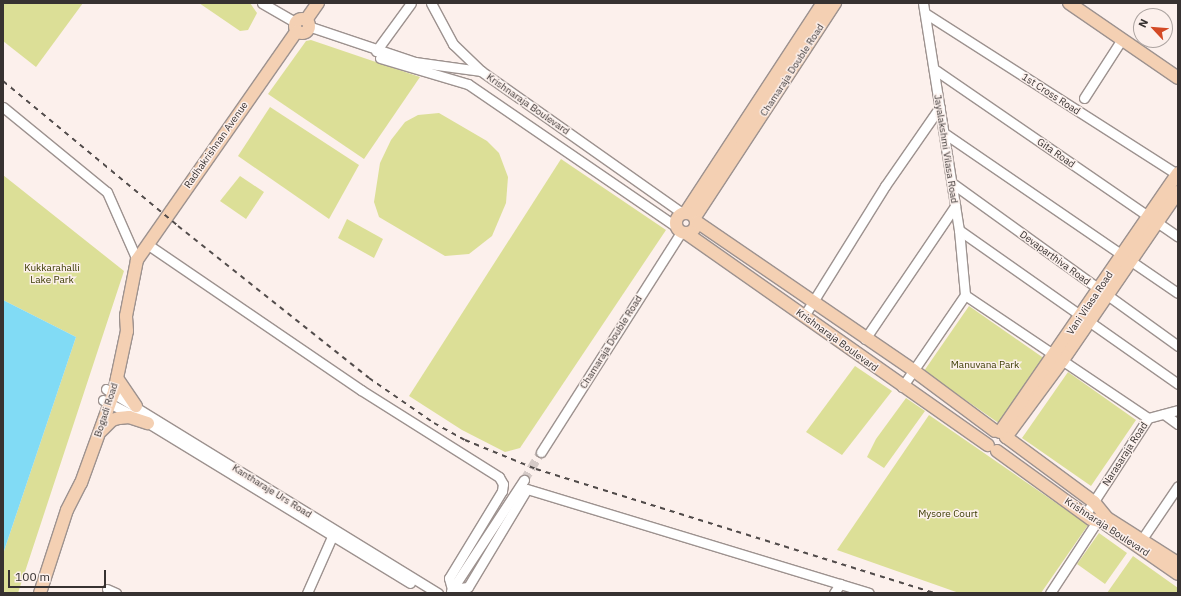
<!DOCTYPE html>
<style>
body{margin:0}
#map{position:relative;width:1181px;height:596px;overflow:hidden;background:#fcf0ec;font-family:"IBM Plex Sans",sans-serif}
div>[style]{position:absolute}
.green>*{inset:0;background:#dcdf97}
.water>*{inset:0;background:#81dbf5}
.minor-tunnel>*{height:9px;margin-top:-4.5px;transform-origin:0;background:repeating-linear-gradient(90deg,#d5cac7 0 9px,transparent 0 13.5px)}
.roads{filter:drop-shadow(1px 0 #9d928f) drop-shadow(-1px 0 #9d928f) drop-shadow(0 1px #9d928f) drop-shadow(0 -1px #9d928f)}
.minor>*{height:9px;margin:-4.5px;padding:0 4.5px;transform-origin:4.5px;border-radius:4.5px;background:#fff}
.major>*{height:12px;margin:-6px;padding:0 6px;transform-origin:6px;border-radius:6px;background:#f4d0b3}
.major>.ring{margin:-6px;padding:0;box-sizing:content-box;background:none;border:12px solid #f4d0b3;border-radius:50%}
.rail>*{height:2px;margin-top:-1px;transform-origin:0;background:repeating-linear-gradient(90deg,#514b4a 0 5px,transparent 0 10px)}
span{translate:-50% -50%;white-space:nowrap;text-align:center;line-height:1.15;-webkit-text-stroke:3px #fcf0ec;paint-order:stroke}
.street-label{font-size:10px;color:#373231}
.park-label{font-size:10px;color:#3a3a00}
.frame{position:absolute;inset:0;border:4px solid #373231;pointer-events:none}
.north{position:absolute;left:1133px;top:8px;width:40px;height:40px;box-sizing:border-box;background:#fcf0ec;border:1px solid #ada4a1;border-radius:50%;rotate:296deg;font-size:11px;font-weight:700;line-height:16px;text-align:center;color:#373231}
.north::after{content:'';display:block;margin:auto;width:14px;height:18px;background:#d34925;clip-path:polygon(50% 0,100% 100%,50% 72%,0 100%)}
.scale{position:absolute;left:8px;top:570px;width:98px;height:18px;box-sizing:border-box;border:2px solid #373231;border-top:0;padding-left:5px;font-size:12px;line-height:14px;white-space:nowrap;color:#373231;-webkit-text-stroke:3px #fcf0ec;paint-order:stroke}
</style>
<div id="map">
<div class="green">
<i style="clip-path:polygon(3px 3px,83px 3px,36px 67px,3px 41px)"></i>
<i style="clip-path:polygon(199px 3px,250px 3px,257px 13px,248px 30px,240px 31px)"></i>
<i style="clip-path:polygon(311px 40px,420px 77px,364px 159px,268px 94px,306px 41px)"></i>
<i style="clip-path:polygon(270px 107px,359px 165px,329px 219px,238px 156px)"></i>
<i style="clip-path:polygon(439px 113px,487px 141px,499px 153px,508px 177px,506px 203px,492px 236px,469px 254px,445px 256px,379px 217px,374px 202px,380px 163px,391px 140px,405px 122px,418px 115px)"></i>
<i style="clip-path:polygon(561px 159px,666px 230px,520px 448px,505px 452px,462px 430px,409px 396px)"></i>
<i style="clip-path:polygon(3px 175px,124px 271px,18px 593px,3px 593px,3px 554px,76px 337px,3px 300px)"></i>
<i style="clip-path:polygon(240px 176px,264px 192px,246px 219px,220px 201px)"></i>
<i style="clip-path:polygon(347px 219px,383px 239px,374px 258px,338px 238px)"></i>
<i style="clip-path:polygon(969px 306px,1045px 359px,1000px 424px,924px 371px)"></i>
<i style="clip-path:polygon(855px 366px,892px 391px,842px 455px,806px 432px)"></i>
<i style="clip-path:polygon(1068px 372px,1136px 420px,1091px 486px,1022px 438px)"></i>
<i style="clip-path:polygon(906px 398px,925px 411px,884px 468px,867px 457px,876px 439px)"></i>
<i style="clip-path:polygon(929px 415px,1088px 525px,1041px 593px,959px 593px,837px 550px)"></i>
<i style="clip-path:polygon(1099px 533px,1127px 553px,1105px 584px,1077px 564px)"></i>
<i style="clip-path:polygon(1133px 556px,1178px 588px,1178px 593px,1107px 593px)"></i>
</div>
<div class="water">
<i style="clip-path:polygon(3px 300px,76px 337px,3px 554px)"></i>
</div>
<div class="minor-tunnel">
<i style="left:524px;top:480px;width:33px;rotate:-59deg"></i>
</div>
<div class="roads">
<div class="minor">
<i style="left:262px;top:3px;width:38px;rotate:30deg"></i>
<i style="left:431px;top:3px;width:47px;rotate:61.8deg"></i>
<i style="left:453px;top:44px;width:39px;rotate:44deg"></i>
<i style="left:923px;top:3px;width:230px;rotate:81deg"></i>
<i style="left:959px;top:230px;width:65px;rotate:84.7deg"></i>
<i style="left:925px;top:13px;width:300px;rotate:32.6deg"></i>
<i style="left:308px;top:26px;width:113px;rotate:18.6deg"></i>
<i style="left:415px;top:62px;width:67px;rotate:7.8deg"></i>
<i style="left:481px;top:71px;width:246px;rotate:35.2deg"></i>
<i style="left:376px;top:51px;width:59px;rotate:-53.9deg"></i>
<i style="left:380px;top:58px;width:92px;rotate:16.5deg"></i>
<i style="left:468px;top:84px;width:253px;rotate:34.4deg"></i>
<i style="left:934px;top:69px;width:296px;rotate:34.5deg"></i>
<i style="left:1084px;top:98px;width:70px;rotate:-57.2deg"></i>
<i style="left:3px;top:107px;width:134px;rotate:39.3deg"></i>
<i style="left:107px;top:192px;width:74px;rotate:66.2deg"></i>
<i style="left:944px;top:133px;width:283px;rotate:34.4deg"></i>
<i style="left:952px;top:183px;width:279px;rotate:35.8deg"></i>
<i style="left:959px;top:230px;width:268px;rotate:35.1deg"></i>
<i style="left:147px;top:244px;width:259px;rotate:34.3deg"></i>
<i style="left:361px;top:390px;width:163px;rotate:32.2deg"></i>
<i style="left:499px;top:477px;width:8px;rotate:60deg"></i>
<i style="left:503px;top:484px;width:7px;rotate:98deg"></i>
<i style="left:502px;top:491px;width:102px;rotate:121.3deg"></i>
<i style="left:449px;top:578px;width:11px;rotate:75deg"></i>
<i style="left:452px;top:589px;width:16px;rotate:-7deg"></i>
<i style="left:468px;top:587px;width:114px;rotate:-59deg"></i>
<i style="left:527px;top:489px;width:327px;rotate:16.9deg"></i>
<i style="left:965px;top:295px;width:220px;rotate:33.9deg"></i>
<i style="left:804px;top:316px;width:153px;rotate:-58.1deg"></i>
<i style="left:885px;top:186px;width:96px;rotate:-55.2deg"></i>
<i style="left:865px;top:339px;width:161px;rotate:-55.9deg"></i>
<i style="left:902px;top:387px;width:112px;rotate:-55.6deg"></i>
<i style="left:106px;top:389px;width:390px;rotate:31.6deg"></i>
<i style="left:103px;top:400px;width:51px;rotate:27.1deg"></i>
<i style="left:148px;top:423px;width:307px;rotate:31.4deg"></i>
<i style="left:1164px;top:414px;width:17px;rotate:36deg"></i>
<i style="left:541px;top:452px;width:261px;rotate:-57.5deg"></i>
<i style="left:1085px;top:515px;width:116px;rotate:-57deg"></i>
<i style="left:1148px;top:418px;width:31px;rotate:-15deg"></i>
<i style="left:1142px;top:539px;width:64px;rotate:-55.8deg"></i>
<i style="left:107px;top:589px;width:10px;rotate:24deg"></i>
<i style="left:451px;top:591px;width:133px;rotate:-56.7deg"></i>
<i style="left:307px;top:593px;width:67px;rotate:-66.1deg"></i>
<i style="left:834px;top:593px;width:11px;rotate:-56deg"></i>
<i style="left:840px;top:584px;width:30px;rotate:17deg"></i>
<i style="left:1050px;top:593px;width:93px;rotate:-56.8deg"></i>
</div>
<div class="major">
<i style="left:1069px;top:3px;width:132px;rotate:34.5deg"></i>
<i class="ring" style="left:295px;top:19px;width:2px;height:2px"></i>
<i style="left:306px;top:20px;width:21px;rotate:-55deg"></i>
<i style="left:1178px;top:192px;width:204px;rotate:124.4deg"></i>
<i style="left:1063px;top:360px;width:96px;rotate:126.5deg"></i>
<i style="left:1006px;top:437px;width:109px;rotate:36.5deg"></i>
<i style="left:1094px;top:502px;width:21px;rotate:51deg"></i>
<i style="left:1107px;top:518px;width:84px;rotate:32.4deg"></i>
<i style="left:686px;top:212px;width:250px;rotate:-56.8deg"></i>
<i class="ring" style="left:676px;top:213px;width:8px;height:8px"></i>
<i style="left:695px;top:217px;width:256px;rotate:-56.8deg"></i>
<i style="left:697px;top:222px;width:262px;rotate:34.4deg"></i>
<i style="left:913px;top:370px;width:102px;rotate:36.6deg"></i>
<i style="left:686px;top:233px;width:369px;rotate:35.1deg"></i>
<i style="left:117px;top:378px;width:34px;rotate:56deg"></i>
<i style="left:101px;top:431px;width:16px;rotate:-45deg"></i>
<i style="left:112px;top:420px;width:7px;rotate:-16deg"></i>
<i style="left:119px;top:418px;width:10px;rotate:-6deg"></i>
<i style="left:129px;top:417px;width:20px;rotate:18deg"></i>
<i style="left:1000px;top:432px;width:314px;rotate:-55.5deg"></i>
<i style="left:997px;top:451px;width:116px;rotate:35.9deg"></i>
<i style="left:1091px;top:519px;width:12px;rotate:14deg"></i>
<i style="left:1103px;top:522px;width:91px;rotate:34.7deg"></i>
<i style="left:40px;top:593px;width:87px;rotate:-72deg"></i>
<i style="left:67px;top:510px;width:30px;rotate:-63deg"></i>
<i style="left:81px;top:483px;width:97px;rotate:-70.1deg"></i>
<i style="left:114px;top:392px;width:62px;rotate:-78deg"></i>
<i style="left:127px;top:331px;width:15px;rotate:-94deg"></i>
<i style="left:126px;top:316px;width:57px;rotate:-78.9deg"></i>
<i style="left:137px;top:260px;width:279px;rotate:-55.1deg"></i>
</div>
</div>
<div class="rail">
<i style="left:3px;top:81px;width:227px;rotate:39.6deg"></i>
<i style="left:178px;top:226px;width:244px;rotate:38.5deg"></i>
<i style="left:369px;top:378px;width:79px;rotate:34.7deg"></i>
<i style="left:434px;top:423px;width:35px;rotate:29deg"></i>
<i style="left:465px;top:440px;width:77px;rotate:22.2deg"></i>
<i style="left:536px;top:469px;width:418px;rotate:17.3deg"></i>
</div>
<div class="street-label">
<span style="left:792px;top:70px;rotate:-57deg">Chamaraja Double Road</span>
<span style="left:1051px;top:94px;rotate:33deg">1st Cross Road</span>
<span style="left:528px;top:104px;rotate:35deg">Krishnaraja Boulevard</span>
<span style="left:216px;top:145px;rotate:-55deg">Radhakrishnan Avenue</span>
<span style="left:946px;top:149px;rotate:81deg">Jayalakshmi Vilasa Road</span>
<span style="left:1056px;top:153px;rotate:35deg">Gita Road</span>
<span style="left:1055px;top:258px;rotate:36deg">Devaparthiva Road</span>
<span style="left:1090px;top:303px;rotate:-56deg">Vani Vilasa Road</span>
<span style="left:837px;top:340px;rotate:36deg">Krishnaraja Boulevard</span>
<span style="left:611px;top:342px;rotate:-58deg">Chamaraja Double Road</span>
<span style="left:106px;top:410px;rotate:-72deg">Bogadi Road</span>
<span style="left:1125px;top:454px;rotate:-57deg">Narasaraja Road</span>
<span style="left:272px;top:491px;rotate:32deg">Kantharaje Urs Road</span>
<span style="left:1107px;top:527px;rotate:33deg">Krishnaraja Boulevard</span>
</div>
<div class="park-label">
<span style="left:52px;top:273px">Kukkarahalli<br>Lake Park</span>
<span style="left:985px;top:365px">Manuvana Park</span>
<span style="left:948px;top:514px">Mysore Court</span>
</div>
<div class="frame"></div>
<div class="north">N</div>
<div class="scale">100 m</div>
</div>
